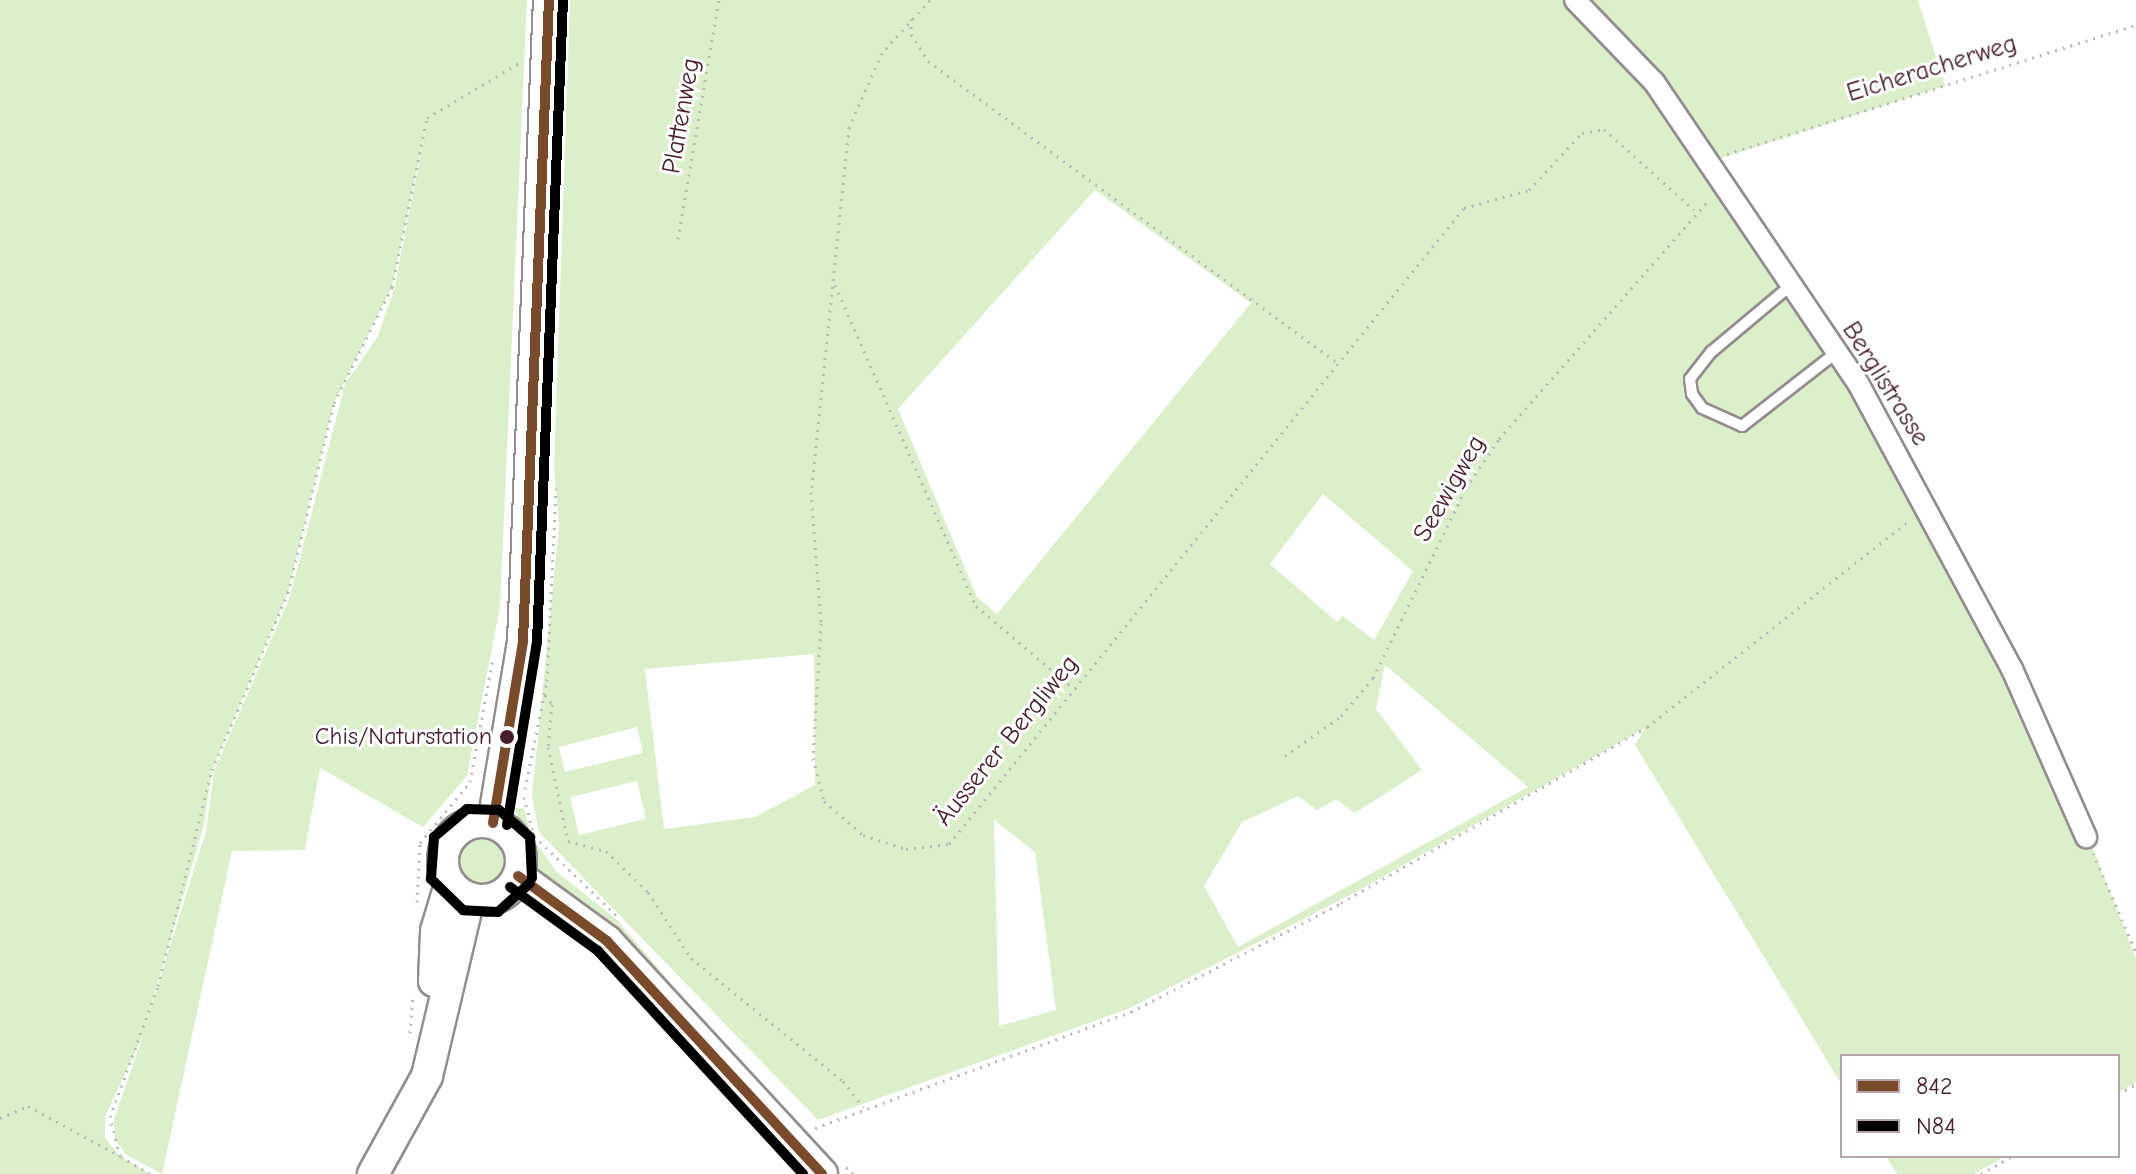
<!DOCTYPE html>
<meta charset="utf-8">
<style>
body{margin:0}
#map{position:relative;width:2136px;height:1174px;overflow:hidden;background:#fff;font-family:"Comic Neue",sans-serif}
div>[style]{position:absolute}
.green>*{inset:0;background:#dbf0ca}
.round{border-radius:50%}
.path>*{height:3px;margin-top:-1.5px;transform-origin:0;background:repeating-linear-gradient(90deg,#bdb8b9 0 2px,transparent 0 8px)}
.roads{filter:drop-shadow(2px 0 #948c8e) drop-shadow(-2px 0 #948c8e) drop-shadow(0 2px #948c8e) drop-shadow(0 -2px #948c8e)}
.service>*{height:10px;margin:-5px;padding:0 5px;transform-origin:5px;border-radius:5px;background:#fff}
.minor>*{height:20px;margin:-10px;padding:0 10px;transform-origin:10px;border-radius:10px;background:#fff}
.secondary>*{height:30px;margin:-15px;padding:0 15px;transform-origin:15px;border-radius:15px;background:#fff}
.secondary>.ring{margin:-15px;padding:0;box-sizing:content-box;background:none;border:30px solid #fff;border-radius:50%}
.bus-1>*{height:10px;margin:-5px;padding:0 5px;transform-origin:5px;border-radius:5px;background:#7a4b2a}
.bus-2>*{height:10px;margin:-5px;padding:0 5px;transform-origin:5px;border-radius:5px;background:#000}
.dots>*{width:22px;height:22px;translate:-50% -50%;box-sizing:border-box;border:4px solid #fff;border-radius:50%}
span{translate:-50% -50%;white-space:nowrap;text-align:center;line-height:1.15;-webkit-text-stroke:6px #fff;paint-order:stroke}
.bus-label{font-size:24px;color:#4a1f2b}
.right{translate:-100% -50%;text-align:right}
.street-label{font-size:26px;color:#4a1f2b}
.legend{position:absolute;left:1840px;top:1054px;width:280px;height:104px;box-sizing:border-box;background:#fff;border:2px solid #b7a5aa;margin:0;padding:10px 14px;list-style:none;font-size:24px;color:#4a1f2b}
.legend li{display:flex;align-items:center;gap:16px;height:40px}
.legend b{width:40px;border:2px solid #b7a5aa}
</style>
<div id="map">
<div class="green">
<i style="clip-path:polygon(evenodd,0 0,527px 0,500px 607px,467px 776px,423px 827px,320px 768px,305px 850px,232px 851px,162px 1174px,125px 1154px,115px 1139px,114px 1120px,143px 1035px,105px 1117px,105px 1138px,120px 1156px,151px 1174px,0 1174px,0 0,428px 118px,394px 289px,378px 336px,345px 384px,290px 596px,214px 771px,206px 831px,143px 1033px,204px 825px,212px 770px,288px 593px,334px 403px,392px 287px,428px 118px)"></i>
<i style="clip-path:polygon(evenodd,570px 0,1918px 0,1945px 86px,1716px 160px,1933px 508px,2086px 831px,2136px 958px,2136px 1082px,2118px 1093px,2118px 1056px,1842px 1056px,1842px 1085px,1635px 745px,1645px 728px,1356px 892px,1128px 1009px,818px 1120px,539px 832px,532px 796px,559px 526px,554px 466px,570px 0,1095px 190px,1251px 303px,997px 614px,977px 597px,898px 409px,1095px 190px,570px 0,1323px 494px,1413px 571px,1374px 640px,1343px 616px,1337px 622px,1270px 564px,1323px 494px,570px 0,814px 654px,815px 785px,755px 817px,664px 829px,645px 669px,814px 654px,570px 0,1385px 665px,1528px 787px,1238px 947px,1204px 886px,1242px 822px,1298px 796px,1317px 810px,1336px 799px,1355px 813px,1422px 770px,1376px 709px,1385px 665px,570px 0,637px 727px,643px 753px,565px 772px,559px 747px,637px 727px,570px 0,637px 781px,646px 819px,579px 835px,570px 797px,637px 781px,570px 0,994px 820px,1035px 852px,1056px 1010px,999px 1026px,994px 820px)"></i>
<i style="clip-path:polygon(515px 808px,524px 809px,533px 839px,557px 872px,617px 920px,697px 1014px,611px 927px,536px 868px)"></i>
<i class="round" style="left:456px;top:837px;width:50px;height:50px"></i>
<i style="clip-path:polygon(1886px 1156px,2006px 1156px,1974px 1174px,1897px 1174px)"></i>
</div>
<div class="path">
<i style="left:930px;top:0;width:72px;rotate:132.2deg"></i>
<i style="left:882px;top:53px;width:81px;rotate:114deg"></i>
<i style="left:849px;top:127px;width:367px;rotate:95.9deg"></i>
<i style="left:811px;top:492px;width:131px;rotate:85.6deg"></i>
<i style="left:821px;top:623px;width:135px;rotate:93.4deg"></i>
<i style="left:813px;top:758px;width:44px;rotate:75.7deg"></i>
<i style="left:824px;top:801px;width:52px;rotate:41.1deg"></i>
<i style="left:863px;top:835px;width:45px;rotate:18deg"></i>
<i style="left:906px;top:849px;width:43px;rotate:-6.6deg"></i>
<i style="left:949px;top:844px;width:818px;rotate:-51deg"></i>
<i style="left:1464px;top:208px;width:67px;rotate:-15.5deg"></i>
<i style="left:1529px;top:190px;width:78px;rotate:-47.1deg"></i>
<i style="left:1582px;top:133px;width:22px;rotate:-10deg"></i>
<i style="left:1604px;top:129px;width:121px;rotate:42deg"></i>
<i style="left:911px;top:19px;width:15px;rotate:90deg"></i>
<i style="left:911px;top:34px;width:32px;rotate:58deg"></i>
<i style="left:928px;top:61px;width:511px;rotate:36.4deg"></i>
<i style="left:1727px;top:154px;width:429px;rotate:-17.5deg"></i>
<i style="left:678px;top:239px;width:242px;rotate:-80.3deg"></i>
<i style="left:835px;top:285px;width:351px;rotate:66.3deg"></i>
<i style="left:976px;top:606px;width:126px;rotate:40.2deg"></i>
<i style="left:545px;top:695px;width:11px;rotate:52deg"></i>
<i style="left:552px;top:704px;width:43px;rotate:95.3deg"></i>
<i style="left:548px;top:747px;width:96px;rotate:78deg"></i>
<i style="left:568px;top:841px;width:39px;rotate:15deg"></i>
<i style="left:606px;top:851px;width:59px;rotate:44.3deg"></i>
<i style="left:648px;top:892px;width:79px;rotate:56.9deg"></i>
<i style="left:691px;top:958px;width:196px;rotate:39deg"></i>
<i style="left:843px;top:1081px;width:33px;rotate:52deg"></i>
<i style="left:1285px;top:756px;width:69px;rotate:-35.5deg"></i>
<i style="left:1341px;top:716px;width:50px;rotate:-49.9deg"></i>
<i style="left:1373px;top:678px;width:212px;rotate:-63.9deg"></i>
<i style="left:1466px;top:488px;width:59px;rotate:-56deg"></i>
<i style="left:1499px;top:439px;width:318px;rotate:-48.7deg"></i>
<i style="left:525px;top:789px;width:110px;rotate:-78.5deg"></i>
<i style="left:547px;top:681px;width:193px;rotate:-87.3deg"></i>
<i style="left:524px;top:797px;width:40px;rotate:75.6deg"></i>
<i style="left:534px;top:836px;width:115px;rotate:43.9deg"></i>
<i style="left:2093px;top:853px;width:108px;rotate:66.5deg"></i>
<i style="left:417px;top:902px;width:59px;rotate:-87.1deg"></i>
<i style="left:420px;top:843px;width:79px;rotate:-50.7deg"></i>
<i style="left:470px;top:782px;width:126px;rotate:-79.5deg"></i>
<i style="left:410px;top:1033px;width:40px;rotate:-85.7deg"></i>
<i style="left:2118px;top:1094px;width:21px;rotate:-29deg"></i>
<i style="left:0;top:1118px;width:30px;rotate:-23deg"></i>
<i style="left:28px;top:1106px;width:105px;rotate:28.5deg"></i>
<i style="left:815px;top:1128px;width:337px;rotate:-20.2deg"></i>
<i style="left:1131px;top:1012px;width:237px;rotate:-27.4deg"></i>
<i style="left:1341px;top:903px;width:353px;rotate:-29.9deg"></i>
<i style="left:1647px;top:727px;width:333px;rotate:-38.2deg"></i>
<i style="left:846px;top:1167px;width:10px;rotate:45deg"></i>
<i style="left:150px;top:1174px;width:35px;rotate:-149deg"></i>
<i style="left:120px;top:1156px;width:40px;rotate:-104.4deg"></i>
<i style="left:110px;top:1117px;width:140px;rotate:-69.9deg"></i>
<i style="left:158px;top:986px;width:223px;rotate:-76deg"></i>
<i style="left:212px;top:770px;width:193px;rotate:-66.8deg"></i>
<i style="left:288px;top:593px;width:195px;rotate:-76.4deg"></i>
<i style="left:334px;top:403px;width:130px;rotate:-63.4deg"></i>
<i style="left:392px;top:287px;width:173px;rotate:-78.3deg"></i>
<i style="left:427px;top:118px;width:109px;rotate:-30.8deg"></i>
<i style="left:1981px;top:1174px;width:36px;rotate:-30deg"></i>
</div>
<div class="roads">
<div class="service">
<i style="left:1790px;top:286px;width:103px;rotate:140.1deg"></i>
<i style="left:1711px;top:352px;width:34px;rotate:128deg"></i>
<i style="left:1690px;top:379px;width:15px;rotate:82deg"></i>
<i style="left:1692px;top:394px;width:17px;rotate:54deg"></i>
<i style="left:1702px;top:408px;width:44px;rotate:24.2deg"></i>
<i style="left:1742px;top:426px;width:120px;rotate:-37.9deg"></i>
</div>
<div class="minor">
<i style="left:1575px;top:0;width:114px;rotate:46.1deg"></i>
<i style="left:1654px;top:82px;width:366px;rotate:55.9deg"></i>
<i style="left:1859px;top:385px;width:323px;rotate:61.7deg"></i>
<i style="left:2012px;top:669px;width:184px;rotate:66.2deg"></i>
</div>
<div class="secondary">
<i class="ring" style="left:443px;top:822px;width:48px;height:48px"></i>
<i style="left:493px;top:823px;width:184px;rotate:-80.6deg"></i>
<i style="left:523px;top:641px;width:642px;rotate:-87.68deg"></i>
<i style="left:518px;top:876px;width:110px;rotate:36.1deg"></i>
<i style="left:607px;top:941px;width:317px;rotate:47.3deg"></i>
<i style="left:434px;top:981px;width:50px;rotate:-87.7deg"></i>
<i style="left:436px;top:931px;width:49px;rotate:-73.4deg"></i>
<i style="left:373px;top:1174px;width:112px;rotate:-61.1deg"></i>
<i style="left:427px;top:1076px;width:183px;rotate:-76.7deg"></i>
</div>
</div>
<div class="bus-1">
<i style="left:493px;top:823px;width:184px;rotate:-80.6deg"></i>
<i style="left:523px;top:641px;width:642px;rotate:-87.68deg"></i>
<i style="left:518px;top:876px;width:110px;rotate:36.1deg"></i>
<i style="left:607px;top:941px;width:317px;rotate:47.3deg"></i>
</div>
<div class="bus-2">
<i style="left:507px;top:825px;width:185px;rotate:-80.7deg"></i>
<i style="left:537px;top:642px;width:642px;rotate:-87.68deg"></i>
<i style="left:530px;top:883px;width:43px;rotate:137.8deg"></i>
<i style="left:498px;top:912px;width:35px;rotate:-177deg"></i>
<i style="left:463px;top:910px;width:45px;rotate:-135.9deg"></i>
<i style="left:431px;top:879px;width:42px;rotate:-85.9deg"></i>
<i style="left:434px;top:837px;width:43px;rotate:-40.3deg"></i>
<i style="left:467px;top:809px;width:32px;rotate:2deg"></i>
<i style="left:499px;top:810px;width:41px;rotate:41.1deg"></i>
<i style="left:530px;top:837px;width:41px;rotate:87.2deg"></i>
<i style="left:510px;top:887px;width:109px;rotate:36deg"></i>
<i style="left:598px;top:951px;width:303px;rotate:47.4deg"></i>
</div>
<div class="dots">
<i style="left:507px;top:737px;background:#4a1f2b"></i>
</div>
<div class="bus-label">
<span class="right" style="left:492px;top:737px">Chis/Naturstation</span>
</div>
<div class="street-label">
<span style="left:1932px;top:69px;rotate:-17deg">Eicheracherweg</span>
<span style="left:682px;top:116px;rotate:-80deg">Plattenweg</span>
<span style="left:1885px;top:384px;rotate:58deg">Berglistrasse</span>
<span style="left:1450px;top:489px;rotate:-60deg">Seewigweg</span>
<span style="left:1007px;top:741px;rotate:-51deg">Äusserer Bergliweg</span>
</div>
<ul class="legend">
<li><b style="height:10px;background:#7a4b2a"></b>842</li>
<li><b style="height:10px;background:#000"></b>N84</li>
</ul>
</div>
